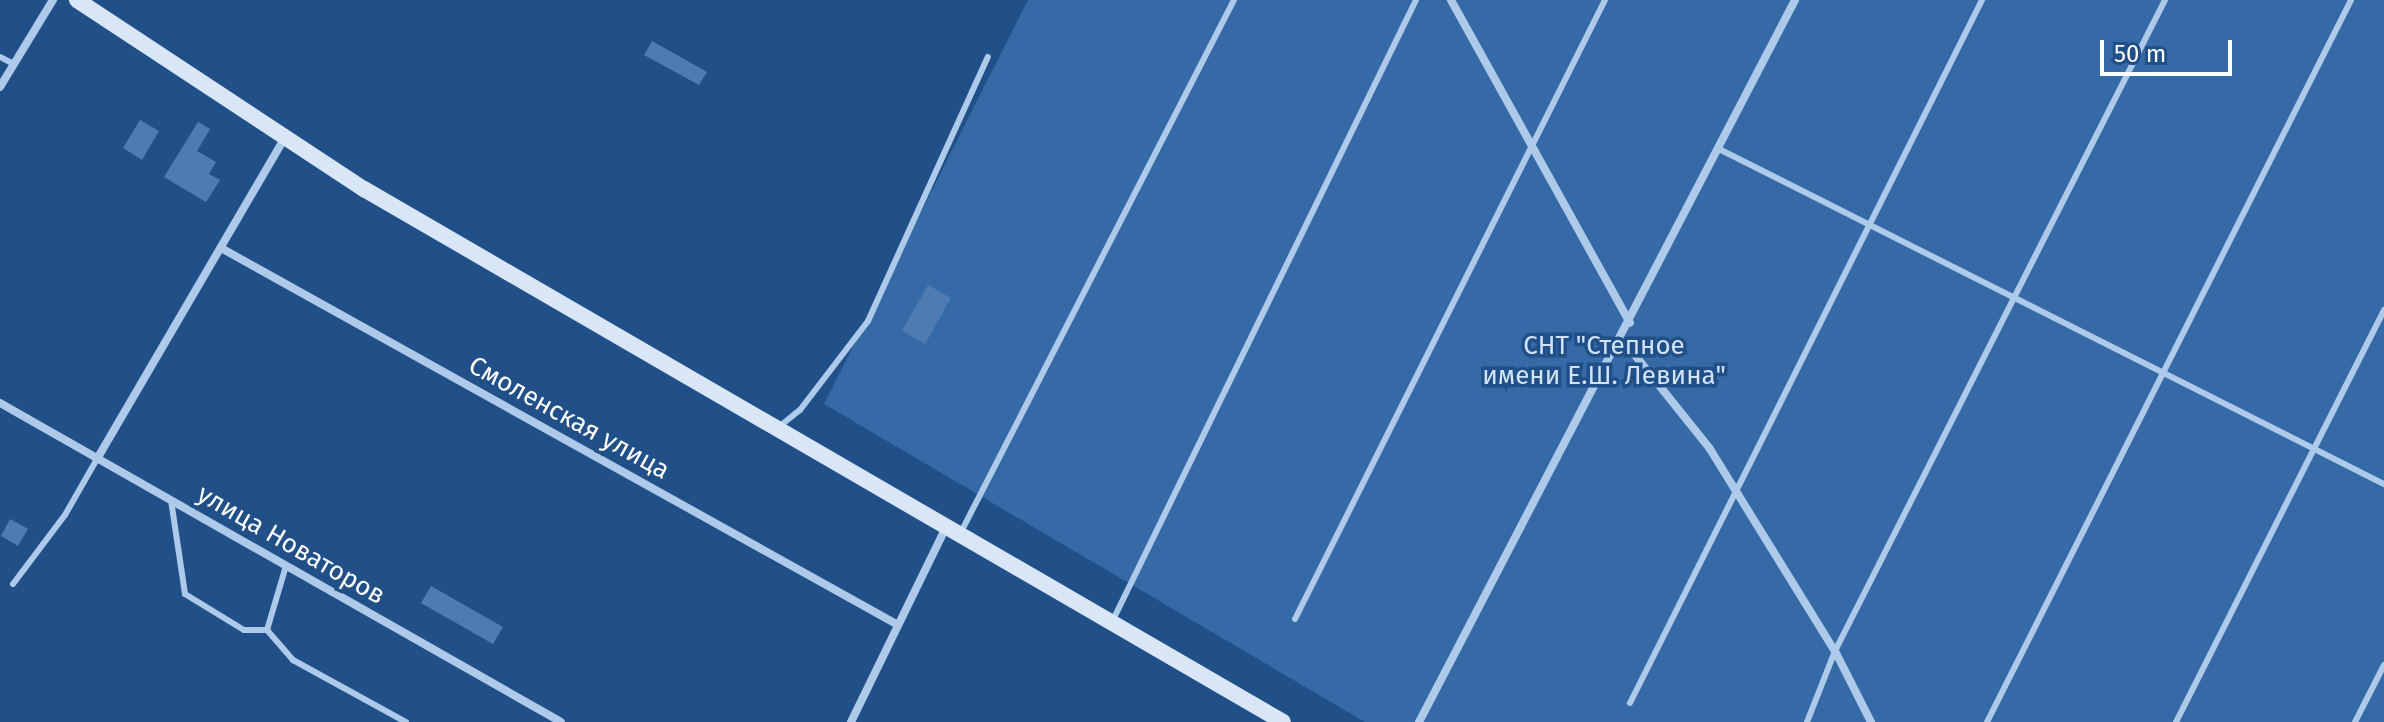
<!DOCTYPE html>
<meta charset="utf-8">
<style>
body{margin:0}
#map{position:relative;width:2384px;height:722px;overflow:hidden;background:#215089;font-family:"Fira Sans",sans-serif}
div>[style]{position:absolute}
.green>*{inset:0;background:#356aa6}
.building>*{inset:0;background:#4e7cb2}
.lane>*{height:6px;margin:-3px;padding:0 3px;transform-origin:3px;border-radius:3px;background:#adcaea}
.street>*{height:8px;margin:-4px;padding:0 4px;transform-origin:4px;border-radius:4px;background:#adcaea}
.secondary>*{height:16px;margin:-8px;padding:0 8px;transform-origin:8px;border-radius:8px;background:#d8e6f8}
span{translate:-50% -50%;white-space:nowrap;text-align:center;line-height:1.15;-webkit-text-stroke:7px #215089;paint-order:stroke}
.park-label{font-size:26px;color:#d1e3f8}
.street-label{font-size:26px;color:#fff}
.scale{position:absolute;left:2100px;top:40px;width:132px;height:36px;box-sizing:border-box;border:4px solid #fff;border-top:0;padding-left:10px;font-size:24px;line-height:28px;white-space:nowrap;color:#fff;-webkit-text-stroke:6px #215089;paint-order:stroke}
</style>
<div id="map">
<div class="green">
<i style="clip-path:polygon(1028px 0,2384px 0,2384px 722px,1365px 722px,824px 404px)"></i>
</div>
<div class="building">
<i style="clip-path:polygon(652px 41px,707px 72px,699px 85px,644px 55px)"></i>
<i style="clip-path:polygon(140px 120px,159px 131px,142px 160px,123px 148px)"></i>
<i style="clip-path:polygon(198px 122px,210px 129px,197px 151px,216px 162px,209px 174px,220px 180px,206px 202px,164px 177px)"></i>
<i style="clip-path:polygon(928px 285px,951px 298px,925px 344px,902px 331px)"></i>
<i style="clip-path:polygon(10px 519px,28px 529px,18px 546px,1px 536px)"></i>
<i style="clip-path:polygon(431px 586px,503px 627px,493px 644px,421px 603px)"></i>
</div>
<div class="lane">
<i style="left:0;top:57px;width:16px;rotate:27deg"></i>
<i style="left:1719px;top:149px;width:745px;rotate:26.74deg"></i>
<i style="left:780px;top:426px;width:26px;rotate:-39deg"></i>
<i style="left:800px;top:410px;width:112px;rotate:-52.6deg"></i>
<i style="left:868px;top:321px;width:290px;rotate:-65.6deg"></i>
<i style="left:171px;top:500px;width:95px;rotate:81.5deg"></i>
<i style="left:185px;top:594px;width:69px;rotate:31.4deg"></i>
<i style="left:244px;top:630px;width:23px"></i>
<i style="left:267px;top:630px;width:40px;rotate:49deg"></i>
<i style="left:293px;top:660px;width:129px;rotate:28.8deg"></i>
<i style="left:960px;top:534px;width:600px;rotate:-62.84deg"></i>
<i style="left:13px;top:584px;width:86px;rotate:-53deg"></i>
<i style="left:65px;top:515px;width:64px;rotate:-60.3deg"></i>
<i style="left:1295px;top:619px;width:692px;rotate:-63.4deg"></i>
<i style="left:1112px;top:622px;width:692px;rotate:-63.95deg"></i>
<i style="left:267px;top:630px;width:67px;rotate:-73.5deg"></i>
<i style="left:1630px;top:703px;width:786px;rotate:-63.4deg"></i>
<i style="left:1807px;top:722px;width:76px;rotate:-68.5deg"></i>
<i style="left:1835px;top:651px;width:730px;rotate:-63.12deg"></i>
<i style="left:1987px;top:722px;width:809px;rotate:-63.24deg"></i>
<i style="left:2176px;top:722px;width:462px;rotate:-63.2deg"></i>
<i style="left:2355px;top:722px;width:64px;rotate:-63deg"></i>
</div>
<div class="street">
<i style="left:1451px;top:0;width:369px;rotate:61deg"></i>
<i style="left:0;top:87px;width:102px;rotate:-58.7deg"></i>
<i style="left:221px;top:248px;width:775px;rotate:29.11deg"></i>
<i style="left:1622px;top:339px;width:141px;rotate:51.3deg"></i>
<i style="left:1710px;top:449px;width:238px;rotate:58.3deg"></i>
<i style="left:1835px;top:651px;width:80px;rotate:63.1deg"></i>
<i style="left:0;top:403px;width:645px;rotate:29.62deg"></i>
<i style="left:97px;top:459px;width:373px;rotate:-59.7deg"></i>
<i style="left:851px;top:722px;width:215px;rotate:-64deg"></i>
<i style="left:1419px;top:722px;width:814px;rotate:-62.49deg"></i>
</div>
<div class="secondary">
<i style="left:77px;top:0;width:344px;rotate:33.4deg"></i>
<i style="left:364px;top:189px;width:1062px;rotate:30.11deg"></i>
</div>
<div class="park-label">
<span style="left:1604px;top:361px">СНТ "Степное<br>имени Е.Ш. Левина"</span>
</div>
<div class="street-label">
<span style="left:569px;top:418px;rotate:29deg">Смоленская улица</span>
<span style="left:291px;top:545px;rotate:30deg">улица Новаторов</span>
</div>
<div class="scale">50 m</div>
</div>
